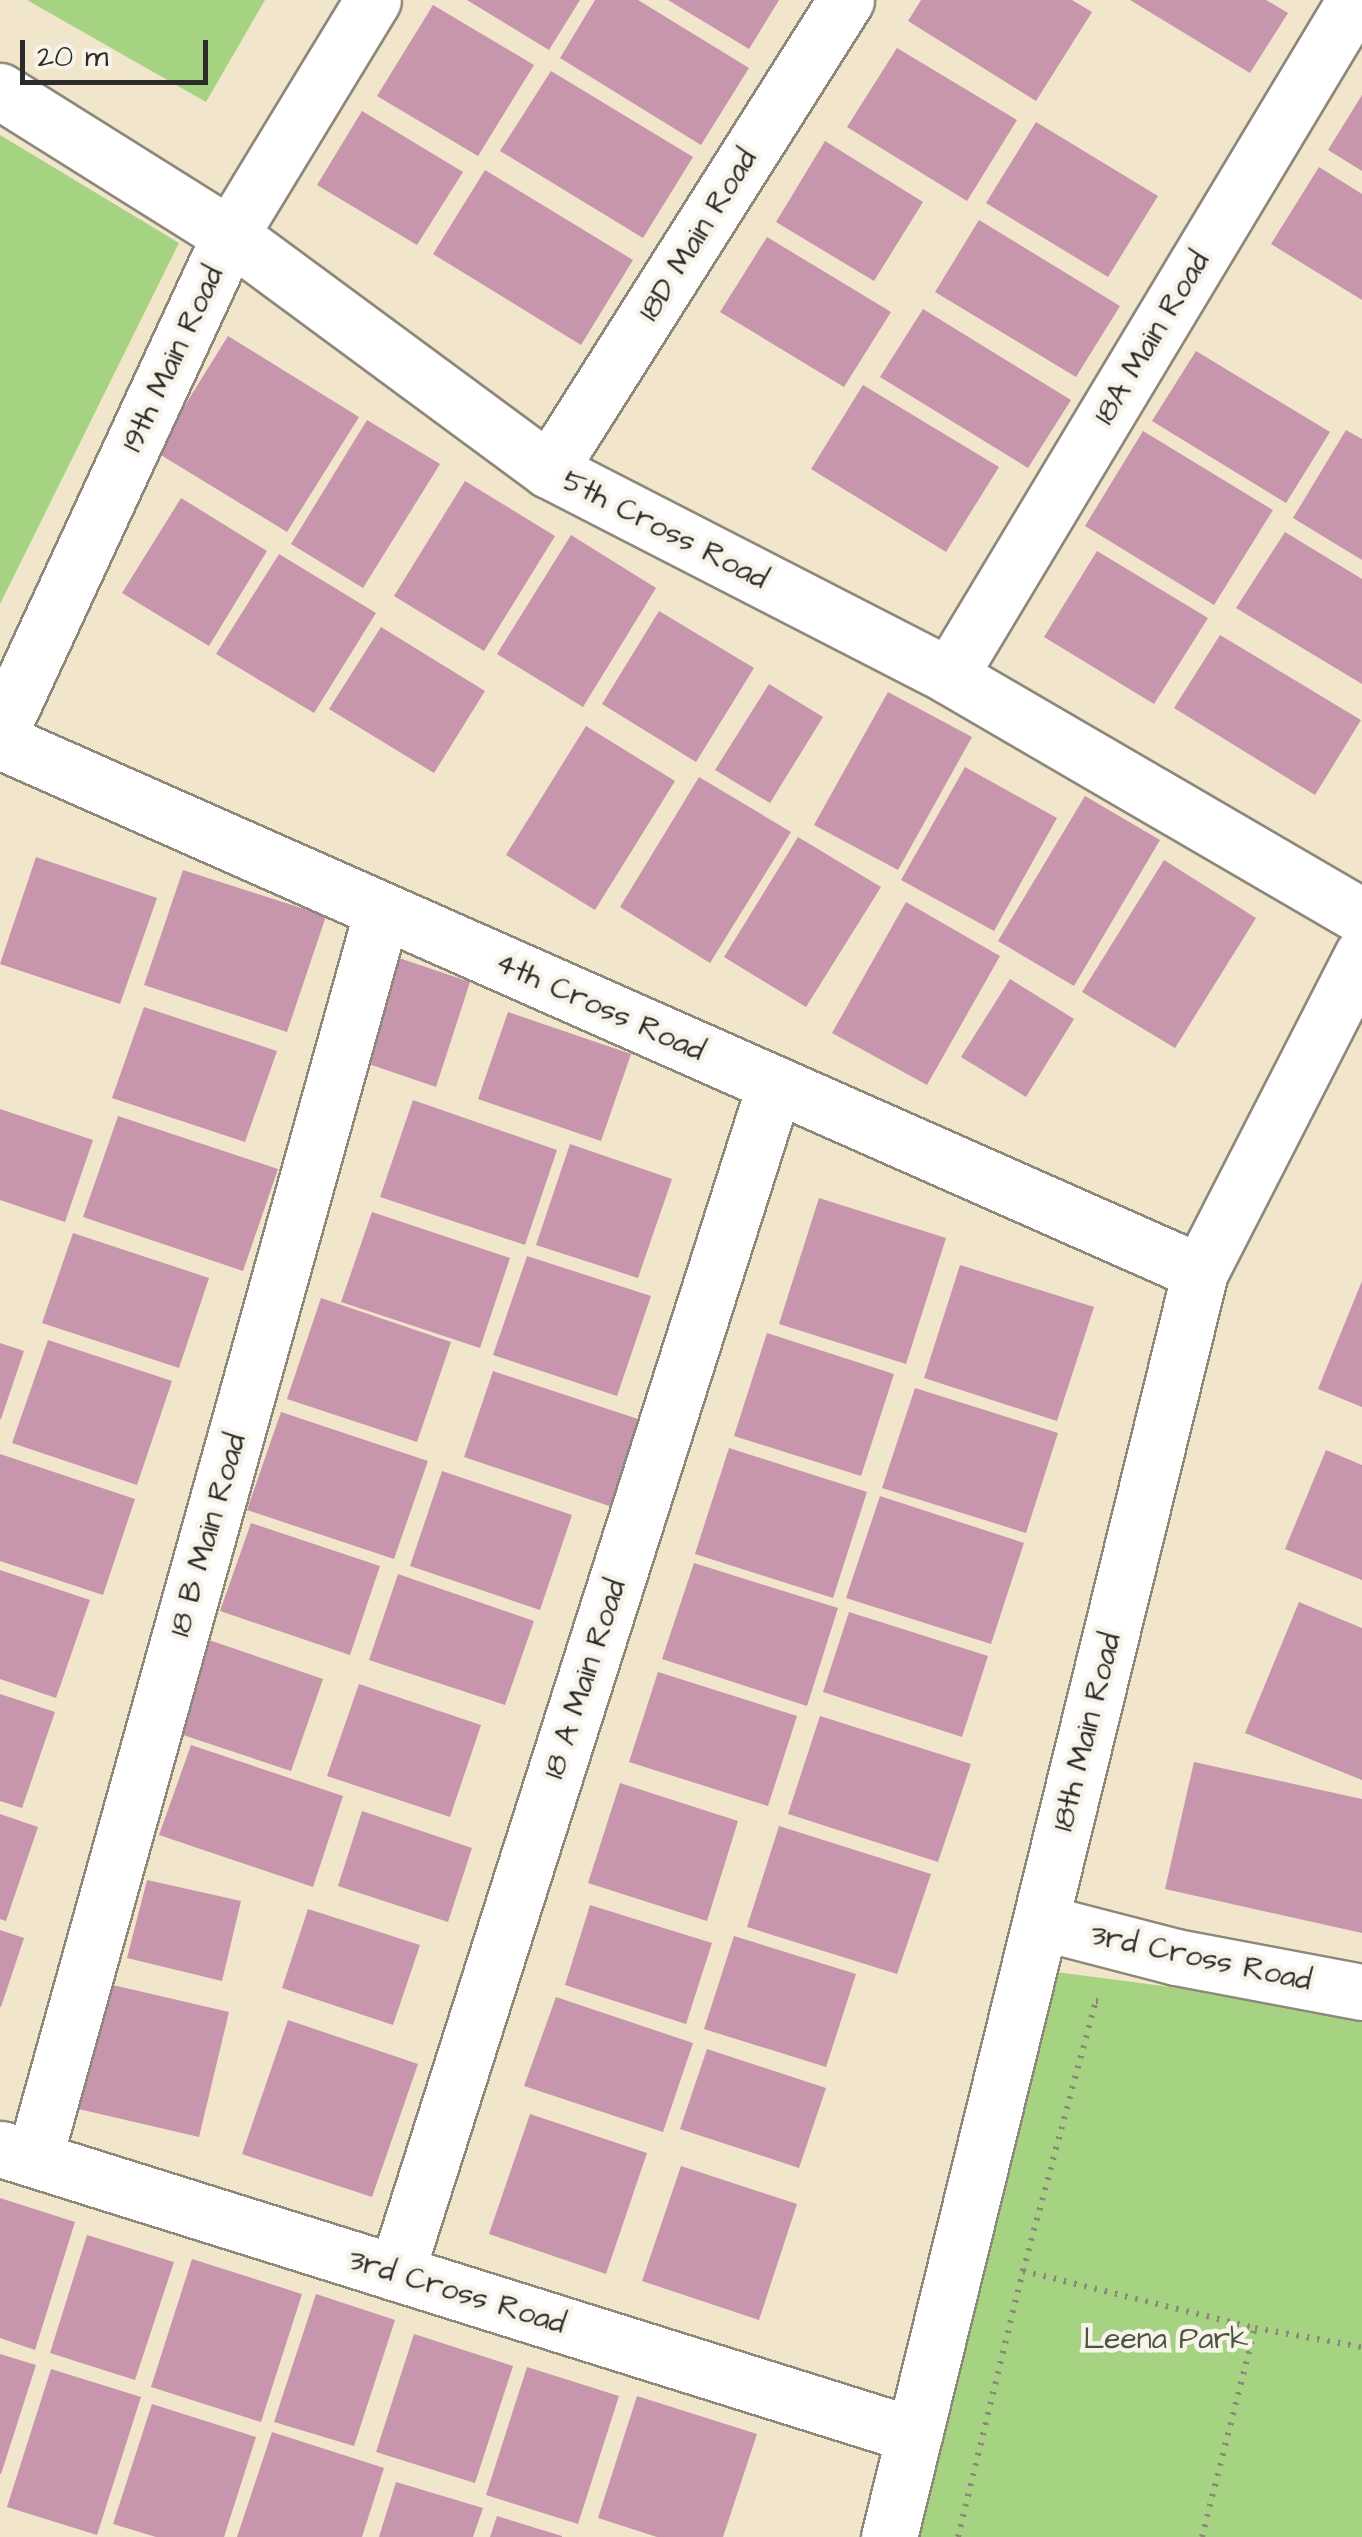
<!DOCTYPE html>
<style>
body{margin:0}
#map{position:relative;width:1362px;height:2537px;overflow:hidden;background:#f1e5cb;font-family:"Architects Daughter",sans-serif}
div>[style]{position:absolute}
.green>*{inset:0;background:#a5d381}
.building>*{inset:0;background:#c796ac}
.path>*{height:6px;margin-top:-3px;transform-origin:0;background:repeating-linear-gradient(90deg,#8e887b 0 2.5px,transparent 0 10.5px)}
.roads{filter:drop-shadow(2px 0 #8e887b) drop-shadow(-2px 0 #8e887b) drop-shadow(0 2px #8e887b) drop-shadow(0 -2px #8e887b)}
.minor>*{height:55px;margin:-27.5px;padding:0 27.5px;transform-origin:27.5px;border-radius:27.5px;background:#fff}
span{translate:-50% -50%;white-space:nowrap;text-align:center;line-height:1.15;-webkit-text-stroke:9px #f7f3e8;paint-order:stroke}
.street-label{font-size:30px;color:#2b2b2b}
.park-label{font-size:30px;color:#4a5540}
.scale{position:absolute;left:20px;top:40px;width:188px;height:45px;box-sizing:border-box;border:5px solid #2b2b2b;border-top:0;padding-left:12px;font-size:30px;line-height:35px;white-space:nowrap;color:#2b2b2b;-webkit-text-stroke:8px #f7f3e8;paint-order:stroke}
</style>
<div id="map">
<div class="green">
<i style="clip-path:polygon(27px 0,265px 0,206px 102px)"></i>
<i style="clip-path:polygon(0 135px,179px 243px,0 604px)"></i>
<i style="clip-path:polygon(1056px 1972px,1362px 2012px,1362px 2537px,914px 2537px)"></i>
</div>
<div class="building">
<i style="clip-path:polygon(467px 0,580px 0,549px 50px)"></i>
<i style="clip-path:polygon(595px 0,638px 0,749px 68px,701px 145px,560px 58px)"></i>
<i style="clip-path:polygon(668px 0,779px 0,749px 49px)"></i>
<i style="clip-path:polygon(921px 0,1072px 0,1092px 12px,1036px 101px,908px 21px)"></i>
<i style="clip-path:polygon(1130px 0,1266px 0,1288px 13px,1250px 73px)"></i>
<i style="clip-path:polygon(433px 5px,534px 65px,478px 156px,377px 96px)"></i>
<i style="clip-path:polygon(897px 48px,1017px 120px,967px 201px,847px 127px)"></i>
<i style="clip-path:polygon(551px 71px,693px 157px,643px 238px,500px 151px)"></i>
<i style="clip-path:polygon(1362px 95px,1362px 171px,1328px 150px)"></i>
<i style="clip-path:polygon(362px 111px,463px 172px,417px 245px,317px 185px)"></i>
<i style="clip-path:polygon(1036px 122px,1158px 196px,1108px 277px,986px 203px)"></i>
<i style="clip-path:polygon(825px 141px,923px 202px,874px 281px,776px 222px)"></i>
<i style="clip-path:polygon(1319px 167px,1362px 194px,1362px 300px,1271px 244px)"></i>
<i style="clip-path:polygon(485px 170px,633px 260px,581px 345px,433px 254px)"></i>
<i style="clip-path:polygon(979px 220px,1120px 306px,1076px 377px,935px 292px)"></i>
<i style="clip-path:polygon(767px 237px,891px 312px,844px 387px,720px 312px)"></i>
<i style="clip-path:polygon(923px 309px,1071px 400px,1028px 468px,880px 377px)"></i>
<i style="clip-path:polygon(228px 336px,359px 417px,287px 532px,156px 452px)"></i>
<i style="clip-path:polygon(1196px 351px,1330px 432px,1286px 503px,1152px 421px)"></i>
<i style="clip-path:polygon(863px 385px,999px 467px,946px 552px,811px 469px)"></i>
<i style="clip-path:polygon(367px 420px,440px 464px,363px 588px,291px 544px)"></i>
<i style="clip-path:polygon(1346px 430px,1362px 439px,1362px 560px,1293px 518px)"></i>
<i style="clip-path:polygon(1143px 431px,1273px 510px,1214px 605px,1085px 526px)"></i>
<i style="clip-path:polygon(465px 481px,555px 536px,484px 651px,394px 596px)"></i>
<i style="clip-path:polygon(181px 498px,267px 551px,209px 646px,122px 593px)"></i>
<i style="clip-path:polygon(1285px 532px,1362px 579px,1362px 684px,1236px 608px)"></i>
<i style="clip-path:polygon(571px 535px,656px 588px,583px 707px,497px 654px)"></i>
<i style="clip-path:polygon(1097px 551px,1208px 618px,1154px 704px,1044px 637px)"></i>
<i style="clip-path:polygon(279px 554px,376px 613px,314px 713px,216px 654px)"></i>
<i style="clip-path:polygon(659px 611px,754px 668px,696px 762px,602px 704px)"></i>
<i style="clip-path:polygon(381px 627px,485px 691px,434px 773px,329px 709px)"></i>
<i style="clip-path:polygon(1220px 635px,1361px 720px,1315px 795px,1174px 708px)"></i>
<i style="clip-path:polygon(769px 684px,823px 717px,770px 803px,715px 770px)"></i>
<i style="clip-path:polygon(888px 692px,972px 737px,898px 870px,814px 825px)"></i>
<i style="clip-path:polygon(586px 726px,675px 781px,595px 910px,506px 855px)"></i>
<i style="clip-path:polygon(965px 767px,1057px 818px,994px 931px,901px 880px)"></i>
<i style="clip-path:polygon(699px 777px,791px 832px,710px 963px,620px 907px)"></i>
<i style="clip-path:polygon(1085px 796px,1160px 840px,1074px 986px,998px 941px)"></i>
<i style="clip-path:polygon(798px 837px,881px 887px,806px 1007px,724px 957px)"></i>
<i style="clip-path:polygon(36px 857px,157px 898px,120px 1004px,0 964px)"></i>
<i style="clip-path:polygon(1164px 860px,1256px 918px,1175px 1048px,1082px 992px)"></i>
<i style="clip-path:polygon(183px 870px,326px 916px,287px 1032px,144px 985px)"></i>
<i style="clip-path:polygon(906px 902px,1000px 956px,927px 1085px,832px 1033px)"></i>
<i style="clip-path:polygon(399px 958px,470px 982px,436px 1087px,363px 1062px)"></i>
<i style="clip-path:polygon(1010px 979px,1074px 1019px,1026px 1097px,961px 1057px)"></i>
<i style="clip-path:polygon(144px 1007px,277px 1051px,245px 1142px,112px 1098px)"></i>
<i style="clip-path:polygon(508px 1012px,631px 1054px,601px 1141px,478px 1099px)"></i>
<i style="clip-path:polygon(413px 1100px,557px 1150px,525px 1245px,380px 1197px)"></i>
<i style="clip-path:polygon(0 1109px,93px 1140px,65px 1222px,0 1200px)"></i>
<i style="clip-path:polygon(118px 1116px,278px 1169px,243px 1271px,83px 1217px)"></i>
<i style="clip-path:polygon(570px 1144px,672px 1179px,638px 1278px,536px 1245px)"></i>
<i style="clip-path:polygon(819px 1198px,946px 1238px,906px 1364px,779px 1324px)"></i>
<i style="clip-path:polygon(372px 1212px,510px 1258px,480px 1348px,341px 1302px)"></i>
<i style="clip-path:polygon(73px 1233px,209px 1278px,179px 1368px,42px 1323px)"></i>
<i style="clip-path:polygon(527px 1256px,651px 1296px,617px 1396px,493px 1355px)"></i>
<i style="clip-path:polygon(960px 1265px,1094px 1307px,1057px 1421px,924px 1378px)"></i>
<i style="clip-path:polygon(1362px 1281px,1362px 1407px,1318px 1389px)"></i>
<i style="clip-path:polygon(321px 1298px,451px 1342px,417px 1442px,287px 1399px)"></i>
<i style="clip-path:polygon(767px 1333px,894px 1374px,861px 1476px,734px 1436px)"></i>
<i style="clip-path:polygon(48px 1340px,172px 1381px,137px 1485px,12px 1443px)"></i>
<i style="clip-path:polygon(0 1343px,24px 1351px,1px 1419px,0 1419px)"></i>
<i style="clip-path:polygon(493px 1371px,647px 1422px,618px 1509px,464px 1457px)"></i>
<i style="clip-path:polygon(915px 1388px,1058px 1433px,1026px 1533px,882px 1488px)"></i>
<i style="clip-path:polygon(281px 1412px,428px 1461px,394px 1559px,247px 1510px)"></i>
<i style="clip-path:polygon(729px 1448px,867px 1492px,833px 1598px,695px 1554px)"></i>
<i style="clip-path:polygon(1326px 1450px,1362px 1465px,1362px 1580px,1285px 1549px)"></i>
<i style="clip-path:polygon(0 1454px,135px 1499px,103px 1595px,0 1561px)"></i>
<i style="clip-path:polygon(442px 1471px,572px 1515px,540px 1610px,410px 1566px)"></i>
<i style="clip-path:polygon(880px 1496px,1024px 1543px,991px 1644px,846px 1598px)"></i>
<i style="clip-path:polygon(251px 1523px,380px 1566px,350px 1655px,220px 1611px)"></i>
<i style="clip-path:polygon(694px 1563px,838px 1608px,807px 1706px,662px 1659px)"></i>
<i style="clip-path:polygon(0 1570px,90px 1600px,56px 1698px,0 1679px)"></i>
<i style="clip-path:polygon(398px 1574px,534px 1621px,505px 1705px,369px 1660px)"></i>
<i style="clip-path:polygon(1299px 1602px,1362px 1628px,1362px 1780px,1245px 1733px)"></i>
<i style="clip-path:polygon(849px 1612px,988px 1656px,962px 1737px,823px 1692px)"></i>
<i style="clip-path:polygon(206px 1639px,323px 1679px,291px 1771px,174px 1732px)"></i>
<i style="clip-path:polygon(658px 1672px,797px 1716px,768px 1806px,629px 1762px)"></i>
<i style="clip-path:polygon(359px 1684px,481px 1725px,450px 1817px,327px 1776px)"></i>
<i style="clip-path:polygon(0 1694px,55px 1712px,22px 1808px,0 1801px)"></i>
<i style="clip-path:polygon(820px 1716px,971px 1764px,938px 1862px,788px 1814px)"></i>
<i style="clip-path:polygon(191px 1745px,343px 1796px,313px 1887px,159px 1835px)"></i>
<i style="clip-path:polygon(1194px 1762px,1362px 1799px,1362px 1933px,1165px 1889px)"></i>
<i style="clip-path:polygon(620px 1783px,738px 1821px,707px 1921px,588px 1883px)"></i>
<i style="clip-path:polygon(362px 1811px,472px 1848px,448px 1922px,338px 1886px)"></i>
<i style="clip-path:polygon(0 1814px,38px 1827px,6px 1921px,0 1919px)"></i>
<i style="clip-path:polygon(779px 1826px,931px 1874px,897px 1974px,747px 1927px)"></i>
<i style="clip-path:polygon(147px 1880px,241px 1901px,222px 1981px,127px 1958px)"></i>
<i style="clip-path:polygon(590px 1905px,712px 1943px,686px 2024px,565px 1985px)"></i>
<i style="clip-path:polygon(308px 1909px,420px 1945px,393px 2025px,282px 1988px)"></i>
<i style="clip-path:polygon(0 1930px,24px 1938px,1px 2007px,0 2007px)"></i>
<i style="clip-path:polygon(734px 1936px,856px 1974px,826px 2067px,704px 2029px)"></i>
<i style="clip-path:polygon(100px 1982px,229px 2012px,199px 2137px,70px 2107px)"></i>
<i style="clip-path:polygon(556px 1997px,693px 2043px,663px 2132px,524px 2086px)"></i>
<i style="clip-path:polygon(288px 2020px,418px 2064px,372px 2197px,242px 2154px)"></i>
<i style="clip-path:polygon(707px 2049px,826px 2088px,799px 2168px,680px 2129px)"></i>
<i style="clip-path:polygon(530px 2114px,647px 2153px,606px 2274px,489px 2234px)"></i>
<i style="clip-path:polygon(681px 2166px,797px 2204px,759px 2320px,642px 2281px)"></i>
<i style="clip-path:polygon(0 2198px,75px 2222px,35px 2350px,0 2338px)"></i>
<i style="clip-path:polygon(87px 2235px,174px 2262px,135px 2380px,50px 2353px)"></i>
<i style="clip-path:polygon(192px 2259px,302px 2294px,261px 2422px,151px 2387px)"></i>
<i style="clip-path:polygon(316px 2294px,395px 2320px,354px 2446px,274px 2422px)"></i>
<i style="clip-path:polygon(414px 2334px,513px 2366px,475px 2483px,376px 2452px)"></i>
<i style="clip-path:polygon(0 2354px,36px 2365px,1px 2474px,0 2474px)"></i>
<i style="clip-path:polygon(527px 2367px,619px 2396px,578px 2524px,486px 2495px)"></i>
<i style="clip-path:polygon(51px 2369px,141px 2397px,97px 2535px,7px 2507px)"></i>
<i style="clip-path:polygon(637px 2396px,757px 2434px,723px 2537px,657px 2537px,598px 2518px)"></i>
<i style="clip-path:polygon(152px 2404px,256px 2437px,224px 2537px,156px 2537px,113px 2524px)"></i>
<i style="clip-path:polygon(272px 2432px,384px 2468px,362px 2537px,237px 2537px)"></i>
<i style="clip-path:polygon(396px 2482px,483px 2508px,473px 2537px,379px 2537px)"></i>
<i style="clip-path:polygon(497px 2516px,562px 2536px,562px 2537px,490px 2537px)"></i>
</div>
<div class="path">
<i style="left:1023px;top:2271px;width:239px;rotate:13.8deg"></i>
<i style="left:1255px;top:2328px;width:109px;rotate:10.1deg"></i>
<i style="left:958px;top:2537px;width:274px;rotate:-76.3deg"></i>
<i style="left:1023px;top:2271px;width:280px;rotate:-74.9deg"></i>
<i style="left:1096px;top:2001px;width:4px"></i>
<i style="left:1202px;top:2537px;width:216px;rotate:-75.8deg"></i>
</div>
<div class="roads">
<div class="minor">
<i style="left:0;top:91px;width:271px;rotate:32.1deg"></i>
<i style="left:230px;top:235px;width:396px;rotate:36.4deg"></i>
<i style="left:549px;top:470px;width:450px;rotate:27.2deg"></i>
<i style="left:949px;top:676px;width:478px;rotate:30.2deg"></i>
<i style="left:549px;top:470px;width:556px;rotate:-57.71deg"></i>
<i style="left:949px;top:676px;width:789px;rotate:-59.01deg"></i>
<i style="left:0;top:732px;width:548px;rotate:-65.17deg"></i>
<i style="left:230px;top:235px;width:275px;rotate:-58.7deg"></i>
<i style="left:0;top:741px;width:1312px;rotate:23.87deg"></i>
<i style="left:1041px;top:1922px;width:139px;rotate:14.5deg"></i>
<i style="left:1176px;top:1957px;width:189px;rotate:10.7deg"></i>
<i style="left:1px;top:2149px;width:957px;rotate:17.39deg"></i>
<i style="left:34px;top:2159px;width:1296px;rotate:-74.42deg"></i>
<i style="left:396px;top:2273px;width:1248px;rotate:-72.32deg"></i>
<i style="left:889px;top:2537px;width:1303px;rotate:-76.19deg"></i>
<i style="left:1200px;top:1272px;width:356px;rotate:-62.9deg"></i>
</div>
</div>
<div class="street-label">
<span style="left:698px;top:235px;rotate:-58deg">18D Main Road</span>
<span style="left:1152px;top:338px;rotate:-59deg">18A Main Road</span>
<span style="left:173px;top:359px;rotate:-65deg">19th Main Road</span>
<span style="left:665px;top:530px;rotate:27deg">5th Cross Road</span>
<span style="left:600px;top:1007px;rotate:24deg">4th Cross Road</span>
<span style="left:208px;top:1535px;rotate:-74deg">18 B Main Road</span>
<span style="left:585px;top:1679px;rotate:-72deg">18 A Main Road</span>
<span style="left:1087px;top:1732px;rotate:-76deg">18th Main Road</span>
<span style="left:1201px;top:1958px;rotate:12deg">3rd Cross Road</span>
<span style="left:457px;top:2292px;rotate:17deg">3rd Cross Road</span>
</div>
<div class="park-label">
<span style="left:1166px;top:2339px">Leena Park</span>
</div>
<div class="scale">20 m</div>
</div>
